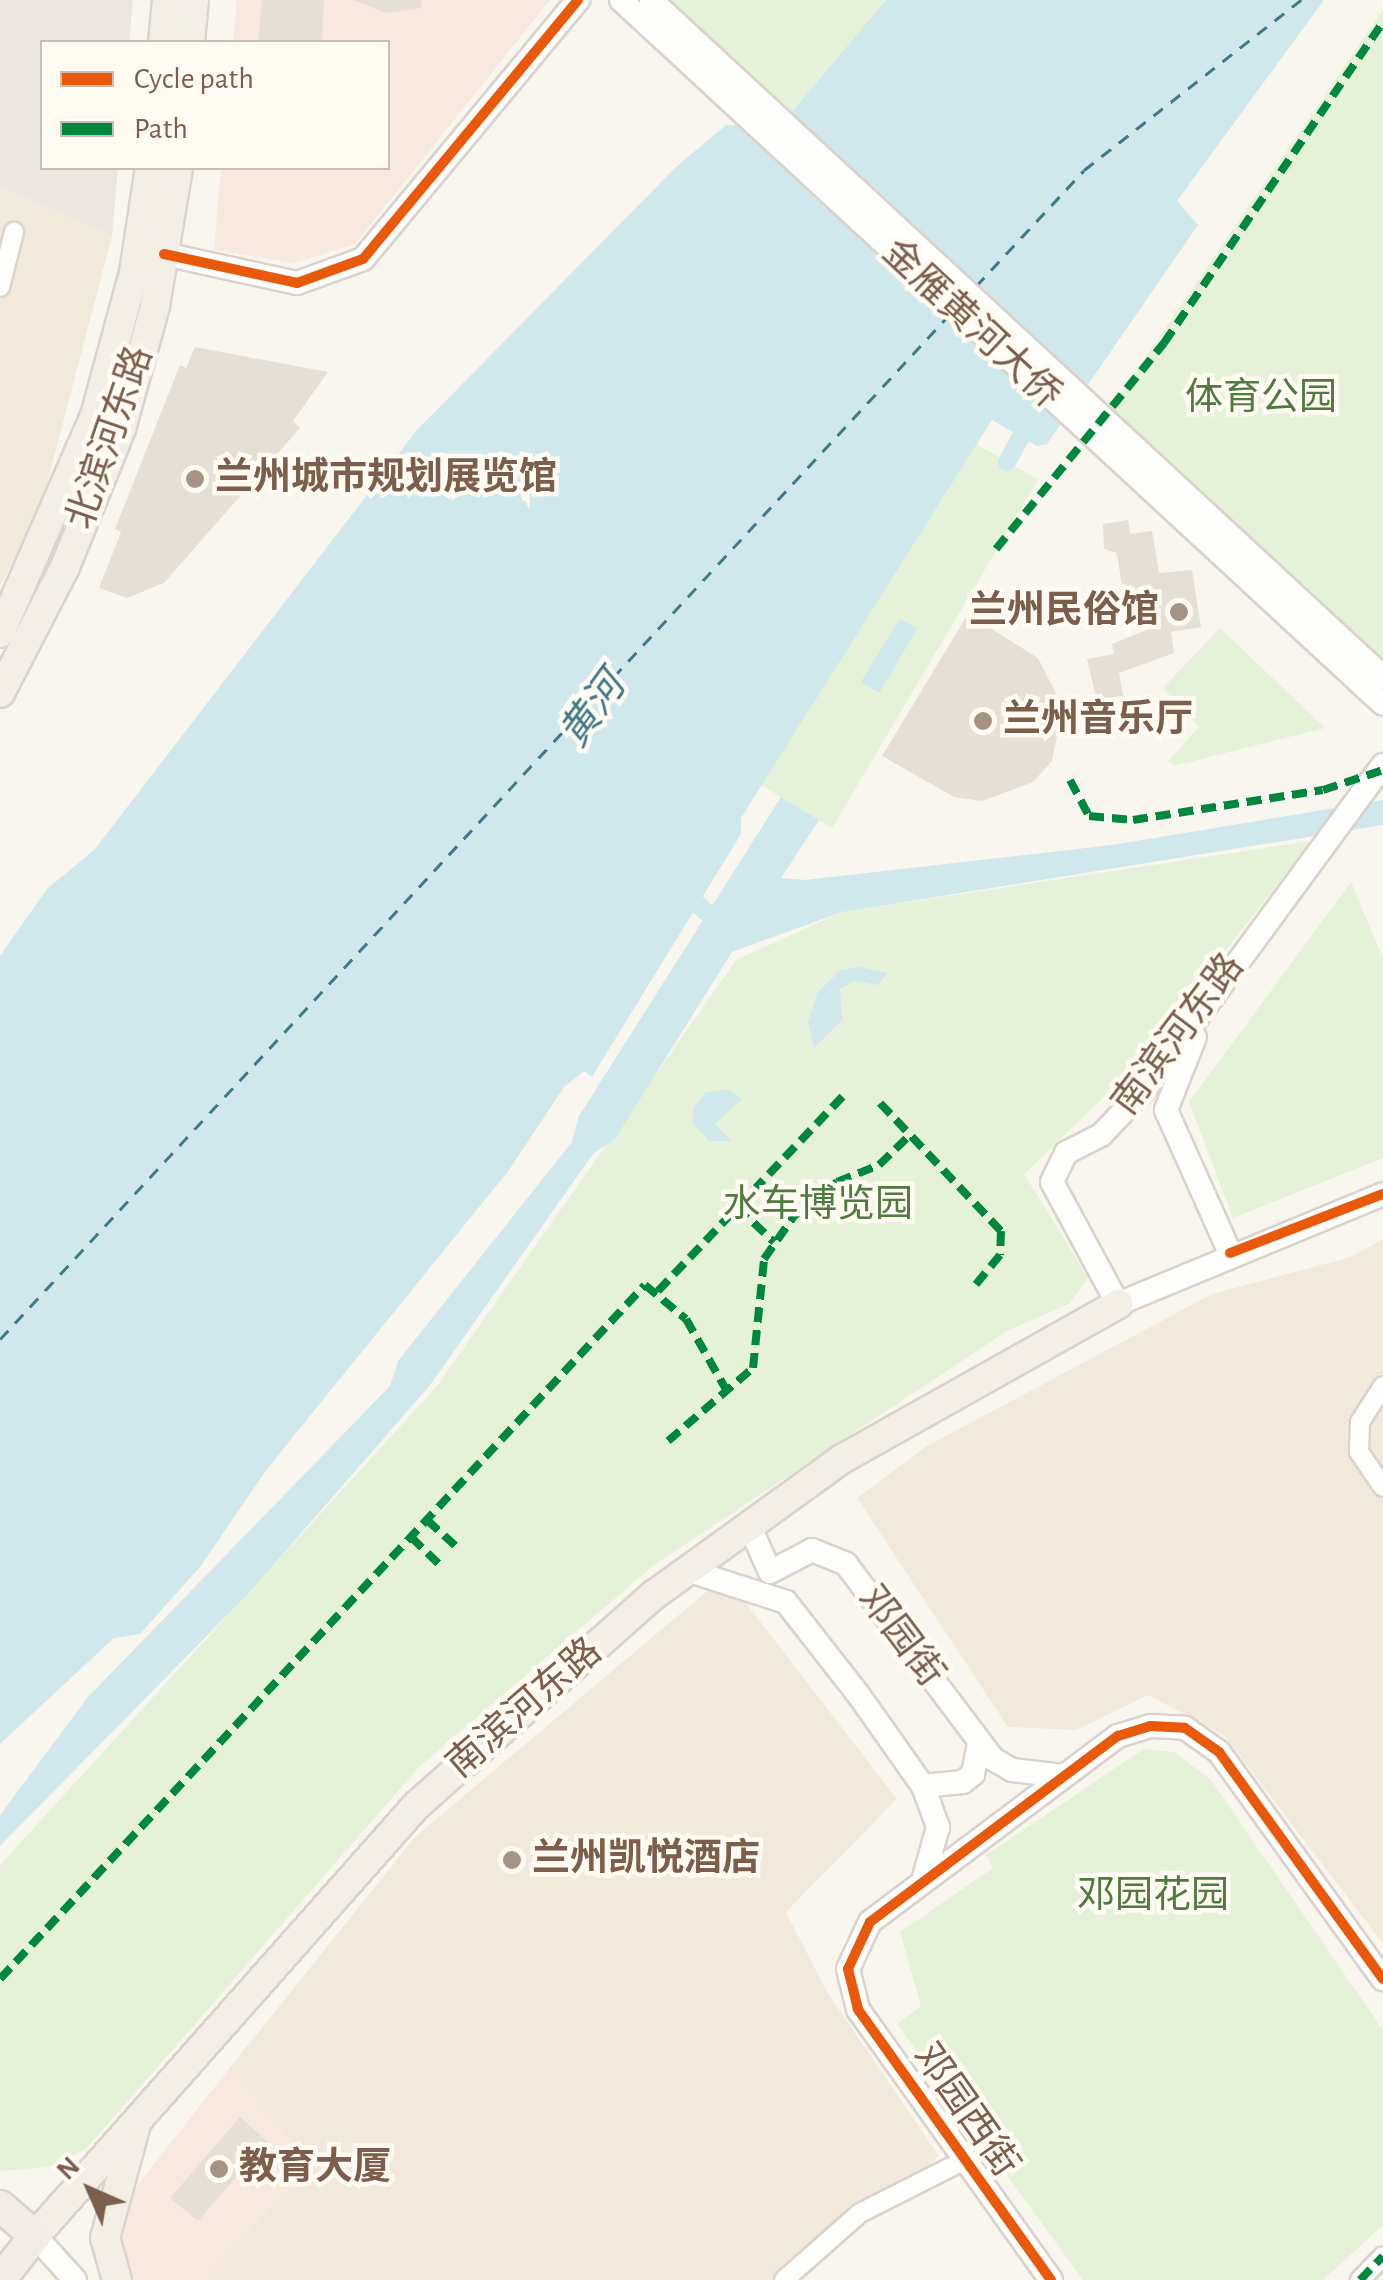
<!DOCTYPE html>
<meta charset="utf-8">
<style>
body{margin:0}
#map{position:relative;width:1383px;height:2280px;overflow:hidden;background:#f9f6ef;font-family:"Alegreya Sans","Noto Sans SC",sans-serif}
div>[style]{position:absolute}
.residential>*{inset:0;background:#f2e9dd}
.commercial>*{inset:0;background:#f7e9e0}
.industrial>*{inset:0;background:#ede6e0}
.green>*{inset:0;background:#e6f1da}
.water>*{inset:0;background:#d0e7eb}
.canal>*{height:18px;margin:-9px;padding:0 9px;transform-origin:9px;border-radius:9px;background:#d0e7eb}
.ferry>*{height:2.5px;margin-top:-1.25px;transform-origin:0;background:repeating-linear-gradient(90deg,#417987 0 12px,transparent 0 22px)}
.building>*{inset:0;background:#e6dfd6}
.roads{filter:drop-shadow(2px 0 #dad3cd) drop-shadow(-2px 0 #dad3cd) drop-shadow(0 2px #dad3cd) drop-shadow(0 -2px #dad3cd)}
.street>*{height:18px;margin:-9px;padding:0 9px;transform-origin:9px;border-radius:9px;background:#fefefd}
.secondary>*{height:22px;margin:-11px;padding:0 11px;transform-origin:11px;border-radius:11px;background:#fefefd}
.primary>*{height:28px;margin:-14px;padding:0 14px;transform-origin:14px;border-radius:14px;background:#f3efe7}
.highway>*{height:30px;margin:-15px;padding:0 15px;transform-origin:15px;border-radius:15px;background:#f2ebe6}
.quiet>*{height:8px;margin-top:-4px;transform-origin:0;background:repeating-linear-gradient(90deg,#00873e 0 15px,transparent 0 23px)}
.cycleway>*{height:10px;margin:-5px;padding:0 5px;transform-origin:5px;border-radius:5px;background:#e8590c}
.dots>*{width:28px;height:28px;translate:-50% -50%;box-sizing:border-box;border:5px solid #fffbf3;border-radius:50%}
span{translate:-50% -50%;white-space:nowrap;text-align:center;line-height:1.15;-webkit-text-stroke:9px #fffbf3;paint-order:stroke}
.street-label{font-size:38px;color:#7b5e4c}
.park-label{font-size:38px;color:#4f7a40}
.poi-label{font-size:38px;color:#7b5e4c;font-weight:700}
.left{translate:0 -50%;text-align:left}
.right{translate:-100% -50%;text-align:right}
.water-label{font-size:40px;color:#417987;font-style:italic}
.legend{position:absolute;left:40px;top:40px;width:350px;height:130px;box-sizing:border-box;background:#fffbf3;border:2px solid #cabcb0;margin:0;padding:12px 18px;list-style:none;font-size:30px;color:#7b5e4c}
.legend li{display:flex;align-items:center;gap:20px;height:50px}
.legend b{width:50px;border:2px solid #cabcb0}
.north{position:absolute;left:40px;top:2140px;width:100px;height:100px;-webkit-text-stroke:8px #fffbf3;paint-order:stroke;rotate:315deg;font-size:28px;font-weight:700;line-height:40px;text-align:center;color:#7b5e4c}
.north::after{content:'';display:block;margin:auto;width:35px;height:45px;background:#7b5e4c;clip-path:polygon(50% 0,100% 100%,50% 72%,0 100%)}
</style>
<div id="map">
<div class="residential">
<i style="clip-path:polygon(0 187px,112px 236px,39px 514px,0 586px)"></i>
<i style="clip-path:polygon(1383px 1239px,1383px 1944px,1224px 1735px,1148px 1695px,1076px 1730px,1008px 1727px,857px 1498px,927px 1446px,1212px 1294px,1351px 1257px)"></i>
<i style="clip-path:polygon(725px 1576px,897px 1799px,786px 1912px,827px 1992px,939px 2156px,799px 2280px,204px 2280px,311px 2162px,228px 2070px,415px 1837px)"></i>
</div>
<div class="commercial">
<i style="clip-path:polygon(237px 0,550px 0,355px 244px,294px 263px,214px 250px,221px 168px,388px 168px,388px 42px,233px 42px)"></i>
<i style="clip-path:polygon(228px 2070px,311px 2162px,204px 2280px,134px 2280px,97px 2237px)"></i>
</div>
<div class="industrial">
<i style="clip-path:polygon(0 0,133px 0,129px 42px,42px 42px,42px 168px,118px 168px,112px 236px,0 187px)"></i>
</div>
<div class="green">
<i style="clip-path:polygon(637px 0,886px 0,777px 129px,669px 25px,650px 44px,622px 18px)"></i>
<i style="clip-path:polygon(1383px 10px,1383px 680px,1106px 415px)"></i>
<i style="clip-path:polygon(977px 444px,1038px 480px,832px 828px,761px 785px)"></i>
<i style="clip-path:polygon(1220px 628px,1325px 728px,1174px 766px,1168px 761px,1199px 727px,1163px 688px)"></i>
<i style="clip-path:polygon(1311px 841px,1136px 1066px,1024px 1174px,1088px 1278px,1069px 1304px,1007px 1331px,654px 1565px,419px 1767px,86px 2149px,48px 2167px,0 2171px,0 1865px,437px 1386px,736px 960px,842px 912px)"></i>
<i style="clip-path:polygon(1351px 882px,1383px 959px,1383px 1158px,1233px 1218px,1189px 1102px)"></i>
<i style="clip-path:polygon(1144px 1749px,1174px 1752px,1211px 1780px,1383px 2030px,1383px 2225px,1323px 2280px,1083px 2280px,897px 2024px,921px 2006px,900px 1932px,993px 1868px,986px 1855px)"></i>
</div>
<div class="water">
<i style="clip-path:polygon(886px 0,1324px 0,1177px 201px,1198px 225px,1047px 444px,1037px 446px,992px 420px,741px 818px,741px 834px,592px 1077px,584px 1071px,564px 1087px,509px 1170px,267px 1469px,200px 1567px,140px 1634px,114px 1638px,0 1744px,0 956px,47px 889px,95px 849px,417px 430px,675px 168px,726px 125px,778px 128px)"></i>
<i style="clip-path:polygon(900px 618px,917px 629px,879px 693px,861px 682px)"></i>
<i style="clip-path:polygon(781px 797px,819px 820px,781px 878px,805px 880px,1112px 845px,1383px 800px,1383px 825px,842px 912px,732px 952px,615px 1139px,593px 1154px,430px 1385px,249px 1593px,0 1846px,0 1815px,88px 1697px,390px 1386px,398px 1361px,572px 1142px,579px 1116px)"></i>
<i style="clip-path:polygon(860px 967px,888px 973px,877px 985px,855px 981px,840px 989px,842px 1020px,814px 1048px,808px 1023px,817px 993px,841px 970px)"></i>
<i style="clip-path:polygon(728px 1089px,742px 1099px,715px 1124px,732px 1141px,709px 1141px,692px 1122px,694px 1107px,705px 1093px)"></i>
</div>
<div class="canal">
<i style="left:1007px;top:462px;width:33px;rotate:-61deg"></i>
<i style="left:1023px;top:433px;width:21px;rotate:-93deg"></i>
<i style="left:681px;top:889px;width:59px;rotate:42.3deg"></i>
</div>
<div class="ferry">
<i style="left:976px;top:286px;width:158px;rotate:-47deg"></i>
<i style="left:1084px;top:170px;width:276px;rotate:-38.1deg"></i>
<i style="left:0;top:1339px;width:1393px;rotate:-47.18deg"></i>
</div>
<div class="building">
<i style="clip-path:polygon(262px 0,324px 0,322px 42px,258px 42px)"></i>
<i style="clip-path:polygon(353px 0,421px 0,422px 8px,386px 13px)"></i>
<i style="clip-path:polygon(195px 347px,328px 372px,293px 421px,300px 428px,164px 583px,127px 598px,99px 588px,121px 532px,115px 529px,180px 365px,186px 368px)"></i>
<i style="clip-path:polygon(1128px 520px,1130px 534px,1152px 531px,1159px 573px,1192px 570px,1201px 627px,1171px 632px,1174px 653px,1119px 673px,1126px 710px,1100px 714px,1087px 659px,1114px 654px,1112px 644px,1161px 624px,1157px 595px,1124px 600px,1117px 553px,1104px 549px,1103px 524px)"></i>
<i style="clip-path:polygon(968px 614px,1038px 658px,1063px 707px,1052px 761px,1033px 782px,982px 801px,954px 797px,882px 756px)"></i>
<i style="clip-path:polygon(240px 2117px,267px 2141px,198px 2221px,170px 2198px)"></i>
</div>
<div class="roads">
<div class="street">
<i style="left:0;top:287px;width:57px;rotate:-75.7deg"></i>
<i style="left:1383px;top:1386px;width:43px;rotate:122.6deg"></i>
<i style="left:1360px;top:1422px;width:30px;rotate:92deg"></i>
<i style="left:1359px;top:1452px;width:42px;rotate:55.6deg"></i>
<i style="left:784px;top:2280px;width:101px;rotate:-41.4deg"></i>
<i style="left:860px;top:2213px;width:113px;rotate:-26.8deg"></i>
<i style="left:1360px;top:2280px;width:33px;rotate:-46deg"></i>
</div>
<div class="secondary">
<i style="left:621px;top:0;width:1037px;rotate:42.73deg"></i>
<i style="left:651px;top:0;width:997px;rotate:42.76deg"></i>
<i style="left:164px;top:254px;width:136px;rotate:12.3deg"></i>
<i style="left:297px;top:283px;width:70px;rotate:-20deg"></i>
<i style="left:363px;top:259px;width:337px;rotate:-50.3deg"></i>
<i style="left:1383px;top:765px;width:402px;rotate:126.3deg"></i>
<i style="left:1145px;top:1089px;width:64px;rotate:133.7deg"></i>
<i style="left:1101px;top:1135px;width:39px;rotate:153deg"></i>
<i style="left:1066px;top:1153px;width:32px;rotate:116deg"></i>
<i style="left:1052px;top:1182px;width:139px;rotate:61.6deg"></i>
<i style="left:1118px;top:1304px;width:287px;rotate:-22.5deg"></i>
<i style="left:1195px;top:1037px;width:79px;rotate:111.7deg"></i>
<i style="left:1166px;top:1110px;width:157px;rotate:65.9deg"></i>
<i style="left:749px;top:1525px;width:51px;rotate:65.9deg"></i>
<i style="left:770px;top:1572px;width:47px;rotate:-27.6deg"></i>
<i style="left:812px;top:1550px;width:37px;rotate:22deg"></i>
<i style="left:846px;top:1564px;width:244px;rotate:53deg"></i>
<i style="left:993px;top:1759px;width:22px;rotate:30deg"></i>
<i style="left:1012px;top:1770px;width:52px;rotate:6.6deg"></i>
<i style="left:687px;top:1570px;width:104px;rotate:17.9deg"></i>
<i style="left:786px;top:1602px;width:117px;rotate:52deg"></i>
<i style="left:858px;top:1694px;width:113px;rotate:54.8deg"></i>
<i style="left:923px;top:1786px;width:44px;rotate:69.9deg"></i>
<i style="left:938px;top:1827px;width:52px;rotate:105.6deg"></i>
<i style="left:923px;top:1786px;width:40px;rotate:-5.7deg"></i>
<i style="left:963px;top:1782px;width:13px;rotate:-39deg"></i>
<i style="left:973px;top:1774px;width:32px;rotate:-79deg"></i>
<i style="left:35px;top:2236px;width:59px;rotate:47.7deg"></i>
<i style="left:1051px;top:2280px;width:333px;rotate:-125.5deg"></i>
<i style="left:858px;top:2009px;width:41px;rotate:-104deg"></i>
<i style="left:848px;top:1969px;width:52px;rotate:-64.9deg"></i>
<i style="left:870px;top:1922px;width:310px;rotate:-36.9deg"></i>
<i style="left:1118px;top:1736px;width:34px;rotate:-17deg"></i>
<i style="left:1150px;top:1726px;width:35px;rotate:3deg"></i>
<i style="left:1185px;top:1728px;width:42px;rotate:35.2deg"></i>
<i style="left:1219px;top:1752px;width:280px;rotate:54.2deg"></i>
</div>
<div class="primary">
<i style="left:163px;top:42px;width:42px;rotate:-84.6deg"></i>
<i style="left:190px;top:42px;width:42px;rotate:-84.6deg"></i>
<i style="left:0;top:633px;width:237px;rotate:-66.4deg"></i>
<i style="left:95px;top:416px;width:149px;rotate:-74.8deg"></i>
<i style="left:134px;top:272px;width:105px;rotate:-81.3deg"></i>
<i style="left:0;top:693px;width:142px;rotate:-62.7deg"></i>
<i style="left:65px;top:567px;width:149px;rotate:-67.9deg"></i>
<i style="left:121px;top:429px;width:128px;rotate:-74.5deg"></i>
<i style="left:155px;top:306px;width:140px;rotate:-80.5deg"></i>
<i style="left:35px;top:2236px;width:575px;rotate:-48.46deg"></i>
<i style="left:416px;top:1806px;width:318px;rotate:-41.6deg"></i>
<i style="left:654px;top:1595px;width:232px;rotate:-35.9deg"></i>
<i style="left:842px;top:1459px;width:317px;rotate:-29.3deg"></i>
<i style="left:117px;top:2280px;width:44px;rotate:-105.9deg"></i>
<i style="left:105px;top:2238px;width:114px;rotate:-74.7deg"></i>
</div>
<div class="highway">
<i style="left:0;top:2206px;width:46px;rotate:40.6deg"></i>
<i style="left:35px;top:2236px;width:56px;rotate:128.5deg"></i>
</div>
</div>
<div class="quiet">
<i style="left:996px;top:549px;width:266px;rotate:-50.8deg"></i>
<i style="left:1164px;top:343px;width:389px;rotate:-55.7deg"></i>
<i style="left:1070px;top:780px;width:41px;rotate:62.2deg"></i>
<i style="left:1089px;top:816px;width:44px;rotate:5.2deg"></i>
<i style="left:1133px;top:820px;width:192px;rotate:-9deg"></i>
<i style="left:1323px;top:790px;width:63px;rotate:-18.4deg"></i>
<i style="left:880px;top:1103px;width:176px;rotate:46.6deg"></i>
<i style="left:1001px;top:1231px;width:24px;rotate:92deg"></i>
<i style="left:1000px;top:1255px;width:43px;rotate:129.3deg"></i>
<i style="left:737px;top:1207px;width:51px;rotate:43.4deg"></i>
<i style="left:658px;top:1291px;width:269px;rotate:-46.5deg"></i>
<i style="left:668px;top:1441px;width:112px;rotate:-40.7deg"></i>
<i style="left:753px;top:1368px;width:110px;rotate:-84.2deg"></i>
<i style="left:764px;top:1259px;width:52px;rotate:-55.1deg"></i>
<i style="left:794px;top:1216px;width:55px;rotate:-38.3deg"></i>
<i style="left:837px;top:1182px;width:45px;rotate:-22deg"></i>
<i style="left:879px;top:1165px;width:45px;rotate:-44.1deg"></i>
<i style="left:427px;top:1520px;width:45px;rotate:42.3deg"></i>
<i style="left:411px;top:1537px;width:45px;rotate:44.1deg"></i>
<i style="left:0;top:1979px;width:947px;rotate:-47.1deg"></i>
<i style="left:645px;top:1285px;width:53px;rotate:39.7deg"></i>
<i style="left:686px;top:1319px;width:85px;rotate:60.4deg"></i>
<i style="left:1360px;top:2280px;width:33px;rotate:-46deg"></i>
</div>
<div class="cycleway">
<i style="left:164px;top:254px;width:136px;rotate:12.3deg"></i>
<i style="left:297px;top:283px;width:70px;rotate:-20deg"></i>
<i style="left:363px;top:259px;width:337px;rotate:-50.3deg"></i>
<i style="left:1230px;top:1253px;width:164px;rotate:-21.1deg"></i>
<i style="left:1051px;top:2280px;width:333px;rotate:-125.5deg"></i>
<i style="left:858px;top:2009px;width:41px;rotate:-104deg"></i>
<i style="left:848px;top:1969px;width:52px;rotate:-64.9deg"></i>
<i style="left:870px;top:1922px;width:310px;rotate:-36.9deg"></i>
<i style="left:1118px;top:1736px;width:34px;rotate:-17deg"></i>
<i style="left:1150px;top:1726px;width:35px;rotate:3deg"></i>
<i style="left:1185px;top:1728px;width:42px;rotate:35.2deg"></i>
<i style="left:1219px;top:1752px;width:280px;rotate:54.2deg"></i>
</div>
<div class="dots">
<i style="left:195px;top:479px;background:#a79385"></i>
<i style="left:1179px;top:612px;background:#a79385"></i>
<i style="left:983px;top:721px;background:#a79385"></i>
<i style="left:512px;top:1860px;background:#a79385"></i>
<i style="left:219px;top:2169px;background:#a79385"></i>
</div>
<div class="street-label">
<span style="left:971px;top:325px;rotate:43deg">金雁黄河大侨</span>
<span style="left:111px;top:438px;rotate:-71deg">北滨河东路</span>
<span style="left:1179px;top:1035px;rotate:-53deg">南滨河东路</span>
<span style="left:900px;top:1637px;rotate:53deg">邓园街</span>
<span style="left:525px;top:1709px;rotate:-41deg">南滨河东路</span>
<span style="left:965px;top:2111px;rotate:55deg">邓园西街</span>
</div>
<div class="park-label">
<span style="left:1261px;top:399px">体育公园</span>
<span style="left:818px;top:1206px">水车博览园</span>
<span style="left:1153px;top:1897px">邓园花园</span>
</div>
<div class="poi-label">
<span class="left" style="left:215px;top:479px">兰州城市规划展览馆</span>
<span class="right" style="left:1159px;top:612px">兰州民俗馆</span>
<span class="left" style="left:1003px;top:721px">兰州音乐厅</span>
<span class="left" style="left:532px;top:1860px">兰州凯悦酒店</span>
<span class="left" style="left:239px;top:2169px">教育大厦</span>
</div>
<div class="water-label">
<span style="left:593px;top:710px;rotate:-54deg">黄河</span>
</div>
<ul class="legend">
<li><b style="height:12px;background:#e8590c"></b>Cycle path</li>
<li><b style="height:12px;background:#00873e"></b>Path</li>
</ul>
<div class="north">N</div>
</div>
